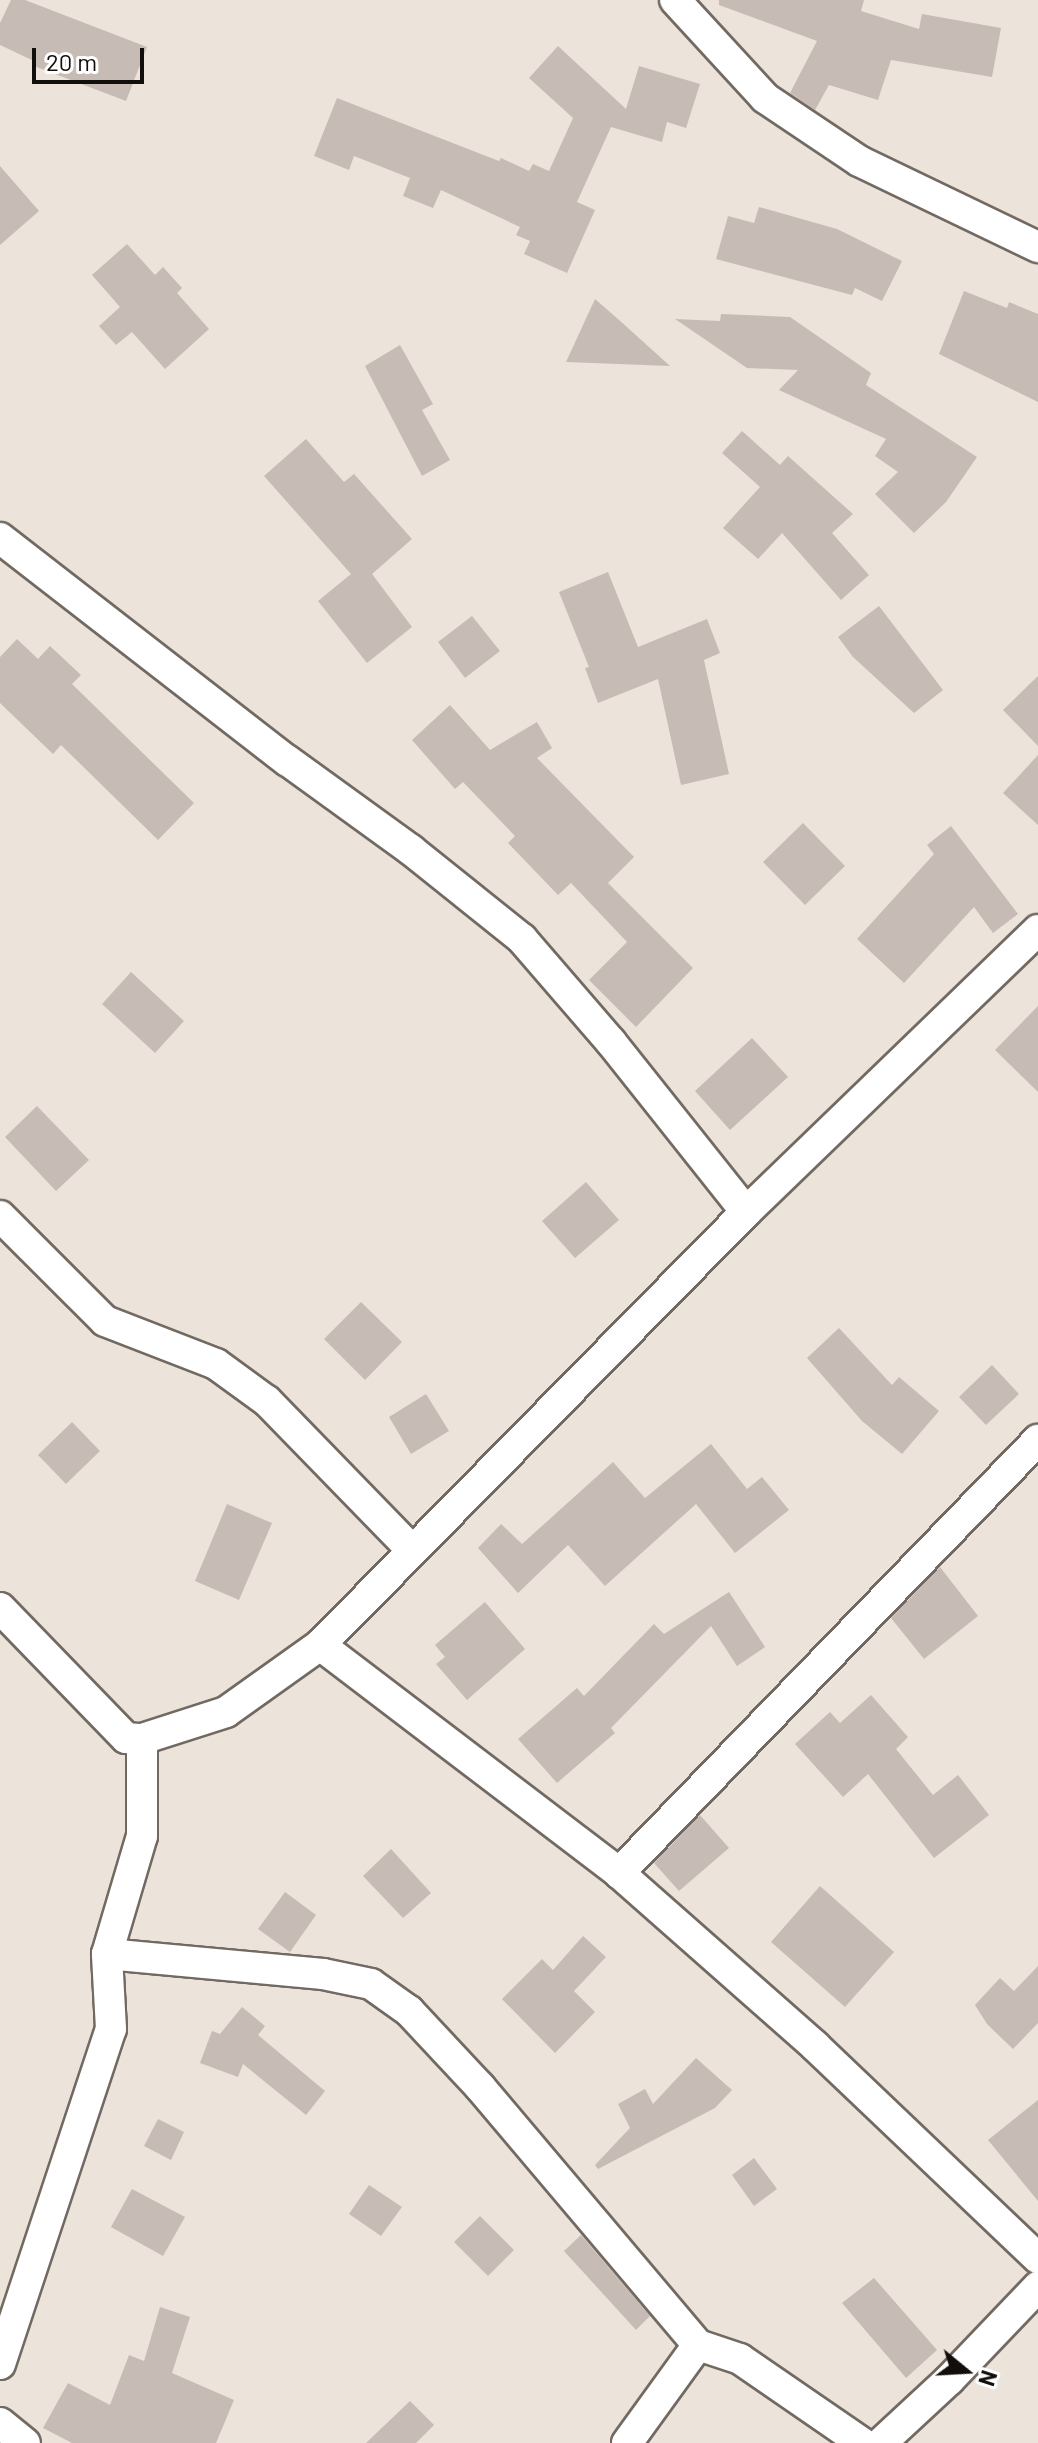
<!DOCTYPE html>
<style>
body{margin:0}
#map{position:relative;width:1038px;height:2443px;overflow:hidden;background:#ece3da;font-family:Barlow,sans-serif}
div>[style]{position:absolute}
.building>*{inset:0;background:#c7bcb5}
.roads{filter:drop-shadow(2px 0 #726a62) drop-shadow(-2px 0 #726a62) drop-shadow(0 2px #726a62) drop-shadow(0 -2px #726a62)}
.street>*{height:30px;margin:-15px;padding:0 15px;transform-origin:15px;border-radius:15px;background:#fff}
span{translate:-50% -50%;white-space:nowrap;text-align:center;line-height:1.15;-webkit-text-stroke:6px #fff;paint-order:stroke}
.north{position:absolute;left:926px;top:2331px;width:80px;height:80px;-webkit-text-stroke:6px #fff;paint-order:stroke;rotate:108deg;font-size:22px;font-weight:700;line-height:32px;text-align:center;color:#110e0b}
.north::after{content:'';display:block;margin:auto;width:28px;height:36px;background:#110e0b;clip-path:polygon(50% 0,100% 100%,50% 72%,0 100%)}
.scale{position:absolute;left:32px;top:48px;width:112px;height:36px;box-sizing:border-box;border:4px solid #110e0b;border-top:0;padding-left:10px;font-size:24px;line-height:28px;white-space:nowrap;color:#110e0b;-webkit-text-stroke:6px #fff;paint-order:stroke}
</style>
<div id="map">
<div class="building">
<i style="clip-path:polygon(11px 0,25px 0,147px 47px,126px 101px,34px 66px,36px 62px,0 45px,0 23px)"></i>
<i style="clip-path:polygon(719px 0,864px 0,861px 11px,919px 29px,922px 14px,1001px 28px,992px 77px,891px 60px,878px 100px,829px 85px,815px 110px,790px 93px,817px 41px,719px 5px)"></i>
<i style="clip-path:polygon(558px 46px,626px 109px,639px 66px,700px 84px,686px 128px,667px 122px,662px 142px,611px 127px,577px 202px,595px 210px,567px 273px,524px 254px,530px 241px,516px 235px,520px 227px,441px 190px,433px 208px,403px 196px,410px 178px,354px 156px,349px 170px,314px 156px,337px 98px,499px 161px,501px 158px,529px 171px,533px 164px,549px 171px,573px 118px,529px 78px)"></i>
<i style="clip-path:polygon(0 166px,39px 211px,0 245px)"></i>
<i style="clip-path:polygon(759px 207px,837px 229px,902px 261px,882px 301px,855px 288px,852px 295px,716px 259px,728px 216px,754px 223px)"></i>
<i style="clip-path:polygon(127px 244px,155px 275px,163px 267px,182px 288px,177px 293px,209px 329px,165px 369px,132px 332px,116px 345px,99px 326px,120px 307px,92px 275px)"></i>
<i style="clip-path:polygon(964px 291px,1007px 308px,1009px 302px,1038px 314px,1038px 402px,939px 354px)"></i>
<i style="clip-path:polygon(595px 299px,618px 319px,670px 366px,566px 362px)"></i>
<i style="clip-path:polygon(721px 314px,790px 317px,871px 373px,866px 385px,977px 457px,946px 502px,914px 533px,875px 494px,898px 472px,875px 456px,886px 439px,779px 390px,798px 370px,747px 368px,675px 319px,720px 321px)"></i>
<i style="clip-path:polygon(400px 345px,433px 404px,422px 410px,450px 460px,422px 476px,365px 366px)"></i>
<i style="clip-path:polygon(742px 431px,780px 465px,788px 456px,853px 514px,832px 533px,869px 575px,841px 600px,782px 533px,758px 559px,723px 528px,760px 487px,722px 453px)"></i>
<i style="clip-path:polygon(306px 439px,344px 482px,354px 474px,412px 539px,372px 574px,412px 627px,367px 663px,318px 601px,351px 574px,264px 476px)"></i>
<i style="clip-path:polygon(608px 572px,638px 647px,707px 619px,720px 653px,704px 660px,729px 774px,681px 785px,658px 679px,598px 703px,585px 668px,589px 667px,559px 592px)"></i>
<i style="clip-path:polygon(879px 606px,943px 690px,914px 713px,853px 657px,838px 637px)"></i>
<i style="clip-path:polygon(472px 616px,500px 651px,465px 678px,438px 642px)"></i>
<i style="clip-path:polygon(17px 639px,38px 659px,50px 646px,81px 675px,72px 684px,194px 803px,158px 840px,61px 745px,53px 754px,0 703px,0 657px)"></i>
<i style="clip-path:polygon(1038px 676px,1038px 746px,1003px 710px)"></i>
<i style="clip-path:polygon(450px 705px,490px 750px,537px 722px,552px 748px,537px 758px,634px 857px,608px 883px,693px 968px,636px 1027px,589px 980px,627px 942px,571px 883px,558px 895px,508px 843px,515px 836px,463px 782px,455px 789px,412px 740px)"></i>
<i style="clip-path:polygon(1038px 755px,1038px 825px,1003px 793px)"></i>
<i style="clip-path:polygon(803px 823px,845px 866px,805px 905px,763px 862px)"></i>
<i style="clip-path:polygon(951px 826px,1018px 914px,993px 933px,974px 907px,904px 983px,857px 939px,934px 854px,927px 845px)"></i>
<i style="clip-path:polygon(131px 972px,184px 1021px,155px 1053px,102px 1004px)"></i>
<i style="clip-path:polygon(1038px 1006px,1038px 1092px,995px 1050px)"></i>
<i style="clip-path:polygon(752px 1038px,788px 1077px,730px 1130px,695px 1091px)"></i>
<i style="clip-path:polygon(37px 1106px,89px 1160px,56px 1191px,5px 1137px)"></i>
<i style="clip-path:polygon(586px 1182px,619px 1220px,575px 1258px,542px 1221px)"></i>
<i style="clip-path:polygon(361px 1302px,402px 1342px,365px 1380px,324px 1339px)"></i>
<i style="clip-path:polygon(839px 1328px,892px 1385px,899px 1377px,939px 1411px,902px 1454px,862px 1421px,807px 1358px)"></i>
<i style="clip-path:polygon(992px 1365px,1019px 1394px,986px 1425px,959px 1397px)"></i>
<i style="clip-path:polygon(426px 1394px,449px 1431px,411px 1454px,389px 1417px)"></i>
<i style="clip-path:polygon(72px 1422px,100px 1451px,66px 1484px,38px 1455px)"></i>
<i style="clip-path:polygon(711px 1444px,747px 1489px,762px 1477px,789px 1510px,735px 1553px,696px 1504px,605px 1586px,568px 1545px,518px 1593px,478px 1548px,501px 1524px,522px 1544px,613px 1462px,645px 1498px)"></i>
<i style="clip-path:polygon(227px 1504px,272px 1523px,239px 1600px,195px 1581px)"></i>
<i style="clip-path:polygon(940px 1567px,978px 1616px,924px 1659px,891px 1618px)"></i>
<i style="clip-path:polygon(729px 1592px,765px 1647px,737px 1666px,711px 1626px,611px 1728px,615px 1733px,557px 1783px,518px 1739px,577px 1688px,584px 1696px,654px 1624px,664px 1634px)"></i>
<i style="clip-path:polygon(485px 1602px,525px 1649px,467px 1700px,436px 1664px,445px 1657px,435px 1645px)"></i>
<i style="clip-path:polygon(871px 1695px,908px 1737px,896px 1749px,933px 1795px,958px 1775px,989px 1815px,934px 1858px,868px 1774px,843px 1797px,795px 1744px,830px 1712px,840px 1723px)"></i>
<i style="clip-path:polygon(700px 1815px,729px 1848px,679px 1891px,654px 1863px)"></i>
<i style="clip-path:polygon(391px 1849px,431px 1893px,403px 1918px,363px 1876px)"></i>
<i style="clip-path:polygon(820px 1886px,894px 1952px,845px 2007px,771px 1942px)"></i>
<i style="clip-path:polygon(285px 1892px,316px 1915px,290px 1952px,258px 1929px)"></i>
<i style="clip-path:polygon(583px 1936px,606px 1957px,574px 1991px,595px 2012px,555px 2053px,502px 1999px,542px 1959px,553px 1970px)"></i>
<i style="clip-path:polygon(1038px 1966px,1038px 2023px,1013px 2049px,987px 2024px,975px 2005px,1000px 1978px,1014px 1991px)"></i>
<i style="clip-path:polygon(242px 2007px,265px 2026px,258px 2035px,325px 2091px,306px 2115px,243px 2064px,238px 2077px,200px 2063px,212px 2031px,220px 2034px)"></i>
<i style="clip-path:polygon(696px 2058px,732px 2090px,715px 2108px,598px 2169px,595px 2165px,630px 2128px,618px 2104px,645px 2089px,653px 2104px)"></i>
<i style="clip-path:polygon(1038px 2100px,1038px 2201px,988px 2140px)"></i>
<i style="clip-path:polygon(158px 2119px,184px 2132px,171px 2160px,144px 2146px)"></i>
<i style="clip-path:polygon(754px 2158px,777px 2189px,754px 2206px,732px 2175px)"></i>
<i style="clip-path:polygon(369px 2185px,402px 2207px,381px 2236px,349px 2214px)"></i>
<i style="clip-path:polygon(132px 2189px,185px 2217px,163px 2256px,111px 2227px)"></i>
<i style="clip-path:polygon(480px 2216px,514px 2250px,488px 2276px,454px 2242px)"></i>
<i style="clip-path:polygon(581px 2235px,650px 2316px,636px 2330px,564px 2251px)"></i>
<i style="clip-path:polygon(874px 2278px,937px 2350px,906px 2378px,842px 2303px)"></i>
<i style="clip-path:polygon(160px 2307px,190px 2317px,172px 2373px,234px 2400px,216px 2443px,72px 2443px,43px 2428px,68px 2383px,110px 2405px,129px 2355px,144px 2361px)"></i>
<i style="clip-path:polygon(410px 2401px,434px 2425px,416px 2443px,366px 2443px)"></i>
</div>
<div class="roads">
<div class="street">
<i style="left:675px;top:0;width:133px;rotate:47.4deg"></i>
<i style="left:765px;top:98px;width:113px;rotate:33.8deg"></i>
<i style="left:859px;top:161px;width:199px;rotate:25.7deg"></i>
<i style="left:0;top:538px;width:364px;rotate:37.8deg"></i>
<i style="left:288px;top:761px;width:152px;rotate:35.9deg"></i>
<i style="left:411px;top:850px;width:142px;rotate:38.7deg"></i>
<i style="left:522px;top:939px;width:136px;rotate:49.2deg"></i>
<i style="left:611px;top:1042px;width:217px;rotate:51.5deg"></i>
<i style="left:0;top:1216px;width:148px;rotate:45deg"></i>
<i style="left:105px;top:1321px;width:119px;rotate:21.2deg"></i>
<i style="left:216px;top:1364px;width:63px;rotate:36deg"></i>
<i style="left:267px;top:1401px;width:208px;rotate:45.8deg"></i>
<i style="left:0;top:1608px;width:181px;rotate:45.9deg"></i>
<i style="left:126px;top:1738px;width:16px;rotate:4deg"></i>
<i style="left:142px;top:1739px;width:88px;rotate:-17.8deg"></i>
<i style="left:226px;top:1712px;width:115px;rotate:-35.5deg"></i>
<i style="left:320px;top:1645px;width:607px;rotate:-45.47deg"></i>
<i style="left:746px;top:1212px;width:406px;rotate:-44deg"></i>
<i style="left:320px;top:1645px;width:376px;rotate:37.3deg"></i>
<i style="left:619px;top:1873px;width:261px;rotate:41.4deg"></i>
<i style="left:815px;top:2046px;width:308px;rotate:43.6deg"></i>
<i style="left:619px;top:1873px;width:603px;rotate:-45.94deg"></i>
<i style="left:107px;top:1954px;width:217px;rotate:5.3deg"></i>
<i style="left:323px;top:1974px;width:49px;rotate:11.8deg"></i>
<i style="left:371px;top:1984px;width:47px;rotate:35.4deg"></i>
<i style="left:409px;top:2011px;width:104px;rotate:46.9deg"></i>
<i style="left:480px;top:2087px;width:338px;rotate:49.8deg"></i>
<i style="left:698px;top:2345px;width:44px;rotate:18.4deg"></i>
<i style="left:740px;top:2359px;width:148px;rotate:34.5deg"></i>
<i style="left:0;top:2364px;width:353px;rotate:-71.7deg"></i>
<i style="left:111px;top:2029px;width:75px;rotate:-93.1deg"></i>
<i style="left:107px;top:1954px;width:123px;rotate:-73.5deg"></i>
<i style="left:142px;top:1836px;width:97px;rotate:-90deg"></i>
<i style="left:0;top:2423px;width:32px;rotate:39deg"></i>
<i style="left:627px;top:2443px;width:121px;rotate:-54.1deg"></i>
<i style="left:881px;top:2443px;width:93px;rotate:-42.8deg"></i>
<i style="left:949px;top:2380px;width:129px;rotate:-46.3deg"></i>
</div>
</div>
<div class="north">N</div>
<div class="scale">20 m</div>
</div>
